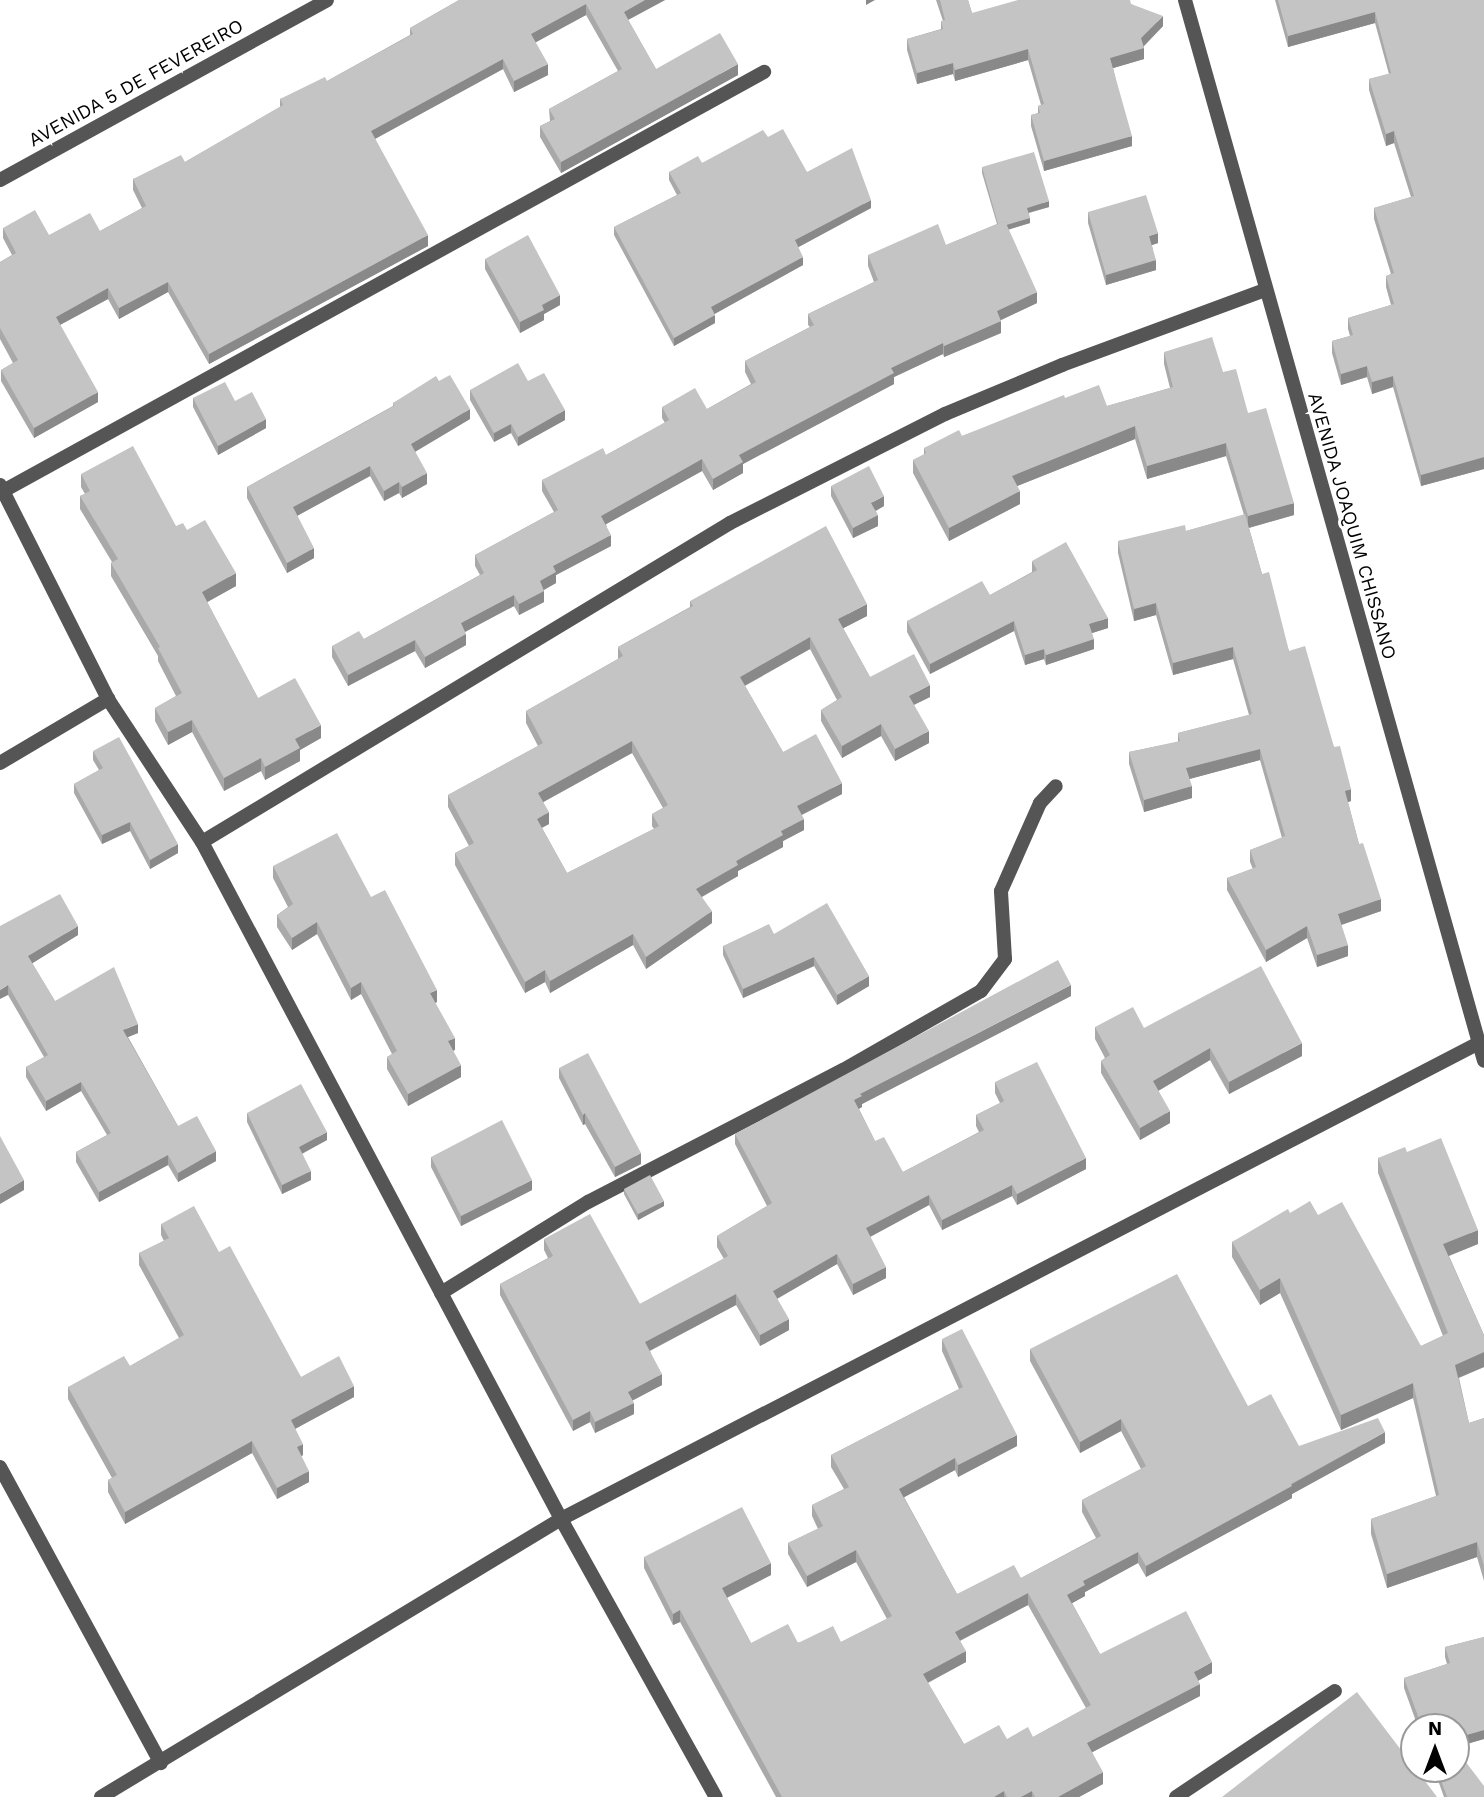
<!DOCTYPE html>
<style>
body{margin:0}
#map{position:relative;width:1484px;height:1797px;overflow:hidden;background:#fff;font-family:"Work Sans",sans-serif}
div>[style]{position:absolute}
.minor>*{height:14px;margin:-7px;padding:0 7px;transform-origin:7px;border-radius:7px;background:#555}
.tertiary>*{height:14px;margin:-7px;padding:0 7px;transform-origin:7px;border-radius:7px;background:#555}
.wall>*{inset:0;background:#a9a9a9}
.shaded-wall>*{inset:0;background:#898989}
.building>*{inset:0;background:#c4c4c4}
span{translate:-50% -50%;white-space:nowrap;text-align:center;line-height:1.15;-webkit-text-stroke:6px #fff;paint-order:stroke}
.street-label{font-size:19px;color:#000}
.north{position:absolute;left:1400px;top:1713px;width:70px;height:70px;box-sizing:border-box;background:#fff;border:2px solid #999;border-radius:50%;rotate:0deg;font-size:19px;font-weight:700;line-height:28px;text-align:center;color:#000}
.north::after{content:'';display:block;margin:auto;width:24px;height:32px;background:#000;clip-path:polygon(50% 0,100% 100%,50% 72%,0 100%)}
</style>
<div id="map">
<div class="minor">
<i style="left:0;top:485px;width:240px;rotate:63.2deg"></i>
<i style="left:108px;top:699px;width:171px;rotate:56.7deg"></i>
<i style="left:202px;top:842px;width:766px;rotate:62.06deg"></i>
<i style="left:561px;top:1519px;width:318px;rotate:60.9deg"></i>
<i style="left:3px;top:491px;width:869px;rotate:-28.84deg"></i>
<i style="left:0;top:763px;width:126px;rotate:-30.7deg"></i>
<i style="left:202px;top:842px;width:617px;rotate:-31.14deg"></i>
<i style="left:730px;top:523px;width:241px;rotate:-26.9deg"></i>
<i style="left:945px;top:414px;width:127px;rotate:-22.7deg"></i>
<i style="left:1062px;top:365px;width:216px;rotate:-20.3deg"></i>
<i style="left:441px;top:1293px;width:173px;rotate:-31.8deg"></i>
<i style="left:588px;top:1202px;width:287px;rotate:-27.4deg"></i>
<i style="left:843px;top:1070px;width:159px;rotate:-29.8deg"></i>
<i style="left:981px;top:991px;width:40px;rotate:-53deg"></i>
<i style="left:1005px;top:959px;width:68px;rotate:-93.4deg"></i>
<i style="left:1001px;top:891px;width:96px;rotate:-66.1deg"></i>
<i style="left:1040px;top:803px;width:23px;rotate:-47deg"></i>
<i style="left:0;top:1467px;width:337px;rotate:61.5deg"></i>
<i style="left:101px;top:1797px;width:537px;rotate:-31.15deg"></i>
<i style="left:561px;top:1519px;width:1034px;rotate:-27.41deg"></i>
<i style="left:1176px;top:1797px;width:191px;rotate:-33.7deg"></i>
</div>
<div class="tertiary">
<i style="left:1185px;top:0;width:1102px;rotate:74.26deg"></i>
<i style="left:0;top:180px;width:373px;rotate:-28.8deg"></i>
</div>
<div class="wall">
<i style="clip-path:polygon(459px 0,665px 0,628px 20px,656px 69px,738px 75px,561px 173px,540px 137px,540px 126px,550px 121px,549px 109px,618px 71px,586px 15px,535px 42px,548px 75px,514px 92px,503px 69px,375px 139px,428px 246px,209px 364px,168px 292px,119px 319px,108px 299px,60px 325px,98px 402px,34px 438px,1px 381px,1px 370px,13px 363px,0 339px,0 262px,12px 255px,3px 238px,3px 228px,49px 235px,100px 231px,142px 208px,133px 190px,133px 179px,185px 162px,280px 107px,280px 99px,327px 81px,410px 35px,410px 28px)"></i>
<i style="clip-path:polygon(936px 0,968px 0,972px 13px,1131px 4px,1163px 26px,1144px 46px,1144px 59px,1113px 68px,1132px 146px,1044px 171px,1031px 126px,1031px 115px,1038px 113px,1038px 106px,1041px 105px,1028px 60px,955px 81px,953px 74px,917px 84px,907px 50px,907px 39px,941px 29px,941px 21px,943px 21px)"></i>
<i style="clip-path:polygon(1275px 0,1484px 0,1484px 469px,1421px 486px,1393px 387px,1372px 394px,1367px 377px,1341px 385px,1332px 353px,1332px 341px,1350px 336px,1348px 329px,1348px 318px,1391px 305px,1386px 287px,1386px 276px,1391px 274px,1374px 219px,1374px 208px,1411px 197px,1394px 143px,1386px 146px,1369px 90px,1369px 79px,1389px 74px,1375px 23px,1288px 47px)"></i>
<i style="clip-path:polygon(768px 137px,807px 172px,871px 208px,798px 247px,803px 265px,714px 314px,715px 323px,674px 346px,614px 235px,614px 227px,677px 195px,669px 180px,669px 172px,702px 163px)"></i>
<i style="clip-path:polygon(982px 167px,1049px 207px,1029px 213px,1030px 223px,1008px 230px,1037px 303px,1000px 320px,1001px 333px,944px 357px,943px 354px,894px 377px,894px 384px,743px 464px,743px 473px,713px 490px,702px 471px,606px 524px,611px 546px,556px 575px,556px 583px,544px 590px,544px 602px,519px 615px,514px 606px,465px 632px,466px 645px,425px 668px,415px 651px,348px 686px,332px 657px,332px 646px,364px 639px,480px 575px,475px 566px,475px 555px,554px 512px,542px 491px,542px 480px,606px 455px,665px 423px,662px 418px,662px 407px,707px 409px,751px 384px,745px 372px,745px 361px,810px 327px,808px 325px,808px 314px,874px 282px,868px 266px,868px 255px,946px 245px,997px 224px,982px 173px)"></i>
<i style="clip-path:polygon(1088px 212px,1158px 243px,1152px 245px,1156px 270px,1106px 285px,1088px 223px)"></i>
<i style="clip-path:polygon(485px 259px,560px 305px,544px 314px,544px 320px,520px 333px,485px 269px)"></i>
<i style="clip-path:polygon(1164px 352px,1223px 372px,1248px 413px,1294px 515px,1249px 528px,1262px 574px,1289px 651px,1334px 747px,1351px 801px,1348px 802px,1359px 844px,1381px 911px,1341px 925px,1348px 956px,1317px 967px,1307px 938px,1266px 962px,1227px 890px,1227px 878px,1253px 869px,1250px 862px,1250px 850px,1282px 838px,1260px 760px,1189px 779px,1192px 798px,1144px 812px,1129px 764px,1129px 752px,1178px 742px,1178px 733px,1249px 715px,1233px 659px,1173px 675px,1156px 615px,1134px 621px,1118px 553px,1118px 541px,1186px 531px,1244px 515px,1226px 456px,1147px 479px,1135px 439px,1017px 486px,1020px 504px,949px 541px,913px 473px,913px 460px,924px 455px,924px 448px,962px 436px,1065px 398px,1107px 406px,1170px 388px,1164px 364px)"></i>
<i style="clip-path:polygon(439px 381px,470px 419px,415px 452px,427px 484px,402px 498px,399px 493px,384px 501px,370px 476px,297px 516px,314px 558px,287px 573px,247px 498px,247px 487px,393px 406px,393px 403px)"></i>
<i style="clip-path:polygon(528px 381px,565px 420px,518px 446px,511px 433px,494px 442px,470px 400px,470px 390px)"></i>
<i style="clip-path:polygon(193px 398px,235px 401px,266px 428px,218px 455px,193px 407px)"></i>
<i style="clip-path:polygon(81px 474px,176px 526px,187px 530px,236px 586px,207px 602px,258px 698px,321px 738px,300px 750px,300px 761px,265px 780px,261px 771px,224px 791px,192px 732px,168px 745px,155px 721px,155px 708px,176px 696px,158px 661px,158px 656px,111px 576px,111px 563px,112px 562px,80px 509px,80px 496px,85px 494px,81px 487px)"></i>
<i style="clip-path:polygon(831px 486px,884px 506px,876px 511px,878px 526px,853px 538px,831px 496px)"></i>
<i style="clip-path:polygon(1032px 561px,1108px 628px,1092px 633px,1094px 649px,1046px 665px,1044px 659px,1025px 665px,1014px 631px,930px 674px,907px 632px,907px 621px,990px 595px,1032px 572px)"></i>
<i style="clip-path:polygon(evenodd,690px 601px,867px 616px,843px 628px,870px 677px,930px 697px,914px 705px,929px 743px,895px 761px,881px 736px,842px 758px,821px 721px,821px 710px,837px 700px,810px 649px,745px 686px,783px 752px,842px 794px,802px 815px,804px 830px,783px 841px,783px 847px,738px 871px,738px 876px,702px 897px,712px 923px,646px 969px,633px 945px,550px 993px,545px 982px,525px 993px,455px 865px,455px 853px,469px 846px,448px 807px,448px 795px,538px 746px,526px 723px,526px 711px,618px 659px,618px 647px,690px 607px,690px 601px,632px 753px,663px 808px,652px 814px,652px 826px,654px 829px,567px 873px,542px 828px,549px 824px,543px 802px,632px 753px)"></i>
<i style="clip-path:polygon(93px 751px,178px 853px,150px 869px,130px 831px,102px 844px,74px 793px,74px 784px,99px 770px,93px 760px)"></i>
<i style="clip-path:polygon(273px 866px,371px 897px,437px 1002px,435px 1003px,455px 1050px,453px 1050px,461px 1077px,408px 1106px,387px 1069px,387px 1057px,392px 1054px,361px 994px,351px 1000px,317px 934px,292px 950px,277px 927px,277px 915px,288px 907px,273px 878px)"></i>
<i style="clip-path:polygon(0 926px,78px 935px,32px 963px,55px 1001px,138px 1033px,128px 1037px,178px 1126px,216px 1161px,178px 1182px,168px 1165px,99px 1202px,76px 1162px,76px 1152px,107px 1135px,81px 1091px,46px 1111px,26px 1077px,26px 1067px,44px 1057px,8px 995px)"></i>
<i style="clip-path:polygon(774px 934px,869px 986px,837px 1005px,814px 966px,743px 998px,723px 955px,723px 946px)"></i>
<i style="clip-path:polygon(1071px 996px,862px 1104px,862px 1107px,859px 1109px,875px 1141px,903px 1172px,979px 1132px,976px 1126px,976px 1115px,1000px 1103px,995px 1093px,995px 1082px,1086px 1169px,1017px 1205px,1012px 1196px,942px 1230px,929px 1205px,870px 1237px,886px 1278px,853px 1295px,837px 1264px,777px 1299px,789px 1330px,760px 1346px,736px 1305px,650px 1351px,662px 1385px,632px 1400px,634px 1414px,595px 1433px,590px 1422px,573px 1431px,500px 1295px,500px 1284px,548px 1258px,544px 1250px,544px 1239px,640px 1304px,724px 1259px,717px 1247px,717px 1236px,767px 1206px,735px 1144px,735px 1134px)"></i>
<i style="clip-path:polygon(1095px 1027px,1144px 1028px,1302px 1056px,1229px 1094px,1210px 1060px,1158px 1091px,1170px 1123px,1140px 1140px,1101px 1073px,1101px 1061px,1105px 1058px,1095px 1039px)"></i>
<i style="clip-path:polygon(559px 1068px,641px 1164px,615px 1177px,585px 1124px,583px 1125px,559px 1078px)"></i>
<i style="clip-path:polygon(247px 1113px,327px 1140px,302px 1154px,311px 1180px,282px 1194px,247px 1122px)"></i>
<i style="clip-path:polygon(1407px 1152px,1478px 1244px,1449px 1256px,1484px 1335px,1484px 1367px,1459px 1378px,1469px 1423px,1484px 1418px,1484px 1581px,1477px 1557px,1387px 1588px,1371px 1534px,1371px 1519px,1436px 1496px,1413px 1398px,1341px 1430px,1280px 1293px,1260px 1305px,1232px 1257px,1232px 1242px,1290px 1213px,1421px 1346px,1443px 1336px,1378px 1173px,1378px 1158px)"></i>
<i style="clip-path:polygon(431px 1157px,532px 1190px,461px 1226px,431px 1167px)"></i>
<i style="clip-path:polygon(624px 1189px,664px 1206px,638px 1220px,624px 1194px)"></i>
<i style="clip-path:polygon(161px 1224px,219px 1252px,301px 1377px,354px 1397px,295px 1429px,303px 1455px,301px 1456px,309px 1482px,277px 1499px,252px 1453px,125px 1524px,108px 1492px,108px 1480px,112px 1478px,68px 1399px,68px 1387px,130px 1366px,179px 1338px,139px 1265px,139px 1253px,164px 1241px,161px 1235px)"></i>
<i style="clip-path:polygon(evenodd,942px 1339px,1017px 1446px,958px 1477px,955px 1470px,904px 1497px,957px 1594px,1021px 1578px,1096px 1538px,1082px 1512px,1082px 1500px,1141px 1469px,1121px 1431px,1080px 1453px,1030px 1361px,1030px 1349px,1248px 1406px,1299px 1446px,1385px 1443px,1292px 1494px,1292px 1498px,1146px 1577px,1138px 1563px,1085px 1592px,1085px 1596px,1072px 1603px,1100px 1654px,1212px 1673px,1198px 1681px,1200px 1696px,1092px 1752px,1103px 1784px,1079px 1797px,776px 1797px,680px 1622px,673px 1625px,644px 1568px,644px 1557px,771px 1575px,727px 1598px,751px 1643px,841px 1642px,887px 1619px,856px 1562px,807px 1587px,788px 1554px,788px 1543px,818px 1529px,812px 1516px,812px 1505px,844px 1489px,831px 1467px,831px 1455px,959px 1389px,942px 1351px,942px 1339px,1028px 1605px,1086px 1708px,1033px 1737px,964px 1744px,928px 1683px,966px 1662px,960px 1641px,1028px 1605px)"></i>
<i style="clip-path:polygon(1484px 1637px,1484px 1739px,1456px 1747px,1456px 1727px,1418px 1727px,1404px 1688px,1404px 1678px,1447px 1664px,1445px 1657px,1445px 1647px)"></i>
<i style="clip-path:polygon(1434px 1769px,1456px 1769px,1484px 1797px,1444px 1797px)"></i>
</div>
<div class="shaded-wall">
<i style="clip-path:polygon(645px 0,665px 0,624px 22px,624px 12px)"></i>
<i style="clip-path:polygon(866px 0,875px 0,866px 5px)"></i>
<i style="clip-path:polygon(586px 4px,586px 15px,531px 45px,531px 34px)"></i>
<i style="clip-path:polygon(1375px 12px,1375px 23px,1288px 47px,1288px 36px)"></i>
<i style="clip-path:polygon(1163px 16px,1163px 26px,1141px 49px,1141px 38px)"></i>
<i style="clip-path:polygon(1144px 48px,1144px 59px,1110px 69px,1110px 58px)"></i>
<i style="clip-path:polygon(1028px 49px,1028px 60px,955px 81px,955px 70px)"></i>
<i style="clip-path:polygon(503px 59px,503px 69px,371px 141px,371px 131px)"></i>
<i style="clip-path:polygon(953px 63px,953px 74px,917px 84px,917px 73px)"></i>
<i style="clip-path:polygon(548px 64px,548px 75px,514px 92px,514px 81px)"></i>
<i style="clip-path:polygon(738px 64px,738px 75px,561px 173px,561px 162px)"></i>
<i style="clip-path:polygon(1394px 131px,1394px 143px,1386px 146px,1386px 134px)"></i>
<i style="clip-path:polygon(1132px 136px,1132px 146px,1044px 171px,1044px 161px)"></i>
<i style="clip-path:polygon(871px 200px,871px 208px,795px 249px,795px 240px)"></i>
<i style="clip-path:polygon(1049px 201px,1049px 207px,1027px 213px,1027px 208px)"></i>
<i style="clip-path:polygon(1030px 218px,1030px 223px,999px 232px,999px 227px)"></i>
<i style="clip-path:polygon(1158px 233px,1158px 243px,1149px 246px,1149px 236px)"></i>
<i style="clip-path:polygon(428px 235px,428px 246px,209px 364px,209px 354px)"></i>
<i style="clip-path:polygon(803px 257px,803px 265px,711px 316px,711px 307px)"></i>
<i style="clip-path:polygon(1156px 260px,1156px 270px,1106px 285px,1106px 275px)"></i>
<i style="clip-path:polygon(168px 282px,168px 292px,119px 319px,119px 308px)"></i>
<i style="clip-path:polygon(108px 288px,108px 299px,56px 327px,56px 317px)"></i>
<i style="clip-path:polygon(1037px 292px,1037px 303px,997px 322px,997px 311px)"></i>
<i style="clip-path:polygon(560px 295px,560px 305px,544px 314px,544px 320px,520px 333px,520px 322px,542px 305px)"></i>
<i style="clip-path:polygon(715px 315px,715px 323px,674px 346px,674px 338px)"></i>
<i style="clip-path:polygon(1001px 321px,1001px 333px,944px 357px,944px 346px)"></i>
<i style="clip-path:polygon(943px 343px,943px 354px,894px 377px,894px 384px,743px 464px,743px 473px,713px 490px,713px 479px,739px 455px,891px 368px)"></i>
<i style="clip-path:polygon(1367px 366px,1367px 377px,1341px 385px,1341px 374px)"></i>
<i style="clip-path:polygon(1393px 376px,1393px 387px,1372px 394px,1372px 382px)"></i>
<i style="clip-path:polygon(98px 392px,98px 402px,34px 438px,34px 428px)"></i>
<i style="clip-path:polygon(470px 409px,470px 419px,411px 454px,411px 444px)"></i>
<i style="clip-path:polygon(565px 410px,565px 420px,518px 446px,518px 437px)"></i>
<i style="clip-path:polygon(266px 419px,266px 428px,218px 455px,218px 446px)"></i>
<i style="clip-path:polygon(511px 424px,511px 433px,494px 442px,494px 433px)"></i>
<i style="clip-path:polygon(1135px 426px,1135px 439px,1012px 488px,1012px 476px)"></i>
<i style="clip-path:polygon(1226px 443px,1226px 456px,1147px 479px,1147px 466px)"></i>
<i style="clip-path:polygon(1484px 457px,1484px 469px,1421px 486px,1421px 475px)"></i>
<i style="clip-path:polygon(702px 459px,702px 471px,601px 527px,601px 516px)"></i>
<i style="clip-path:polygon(370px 466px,370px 476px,293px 518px,293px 507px)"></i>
<i style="clip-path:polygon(427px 473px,427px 484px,402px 498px,402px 487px)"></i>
<i style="clip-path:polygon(399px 482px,399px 493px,384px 501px,384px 491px)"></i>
<i style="clip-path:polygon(1020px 491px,1020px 504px,949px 541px,949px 528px)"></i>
<i style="clip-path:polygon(884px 496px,884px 506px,871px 513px,871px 503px)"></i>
<i style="clip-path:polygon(1294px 503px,1294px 515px,1248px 528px,1248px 516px)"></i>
<i style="clip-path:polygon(878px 515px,878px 526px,853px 538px,853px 528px)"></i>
<i style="clip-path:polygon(611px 535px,611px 546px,556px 575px,556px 583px,540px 592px,540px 581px,553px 566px)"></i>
<i style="clip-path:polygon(314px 548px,314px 558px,287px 573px,287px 563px)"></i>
<i style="clip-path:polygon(236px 573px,236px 586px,202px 605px,202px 592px)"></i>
<i style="clip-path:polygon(544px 591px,544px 602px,519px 615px,519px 604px)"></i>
<i style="clip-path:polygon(514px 595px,514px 606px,461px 634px,461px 623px)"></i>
<i style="clip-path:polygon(1156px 603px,1156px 615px,1134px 621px,1134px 609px)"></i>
<i style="clip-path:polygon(867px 604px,867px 616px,838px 631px,838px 619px)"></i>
<i style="clip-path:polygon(1108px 618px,1108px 628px,1089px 634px,1089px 624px)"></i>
<i style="clip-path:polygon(1014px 621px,1014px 631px,930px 674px,930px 664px)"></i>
<i style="clip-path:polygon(466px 634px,466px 645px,425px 668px,425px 657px)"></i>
<i style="clip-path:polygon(810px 637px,810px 649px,740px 688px,740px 677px)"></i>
<i style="clip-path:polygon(1094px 639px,1094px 649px,1046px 665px,1046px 655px)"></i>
<i style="clip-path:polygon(415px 640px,415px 651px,348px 686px,348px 675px)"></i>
<i style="clip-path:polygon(1233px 647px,1233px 659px,1173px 675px,1173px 663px)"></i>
<i style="clip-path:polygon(1044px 649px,1044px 659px,1025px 665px,1025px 655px)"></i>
<i style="clip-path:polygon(930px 685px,930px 697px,909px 707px,909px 696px)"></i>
<i style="clip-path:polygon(192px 720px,192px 732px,168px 745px,168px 732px)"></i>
<i style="clip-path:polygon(881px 724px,881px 736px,842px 758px,842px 746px)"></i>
<i style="clip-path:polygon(321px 725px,321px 738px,300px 750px,300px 761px,265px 780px,265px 767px,295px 739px)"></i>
<i style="clip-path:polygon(929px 731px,929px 743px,895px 761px,895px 749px)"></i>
<i style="clip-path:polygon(632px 741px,632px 753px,538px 805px,538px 793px)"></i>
<i style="clip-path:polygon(1260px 749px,1260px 760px,1186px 780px,1186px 768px)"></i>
<i style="clip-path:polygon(261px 758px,261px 771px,224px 791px,224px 778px)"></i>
<i style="clip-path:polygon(842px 783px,842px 794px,797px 817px,797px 806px)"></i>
<i style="clip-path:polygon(1192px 786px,1192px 798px,1144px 812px,1144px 800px)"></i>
<i style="clip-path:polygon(1351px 789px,1351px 801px,1345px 803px,1345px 791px)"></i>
<i style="clip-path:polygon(549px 812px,549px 824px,537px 830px,537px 819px)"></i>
<i style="clip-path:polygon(804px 819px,804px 830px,783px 841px,783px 847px,738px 871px,738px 876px,696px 900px,696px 889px,781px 831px)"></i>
<i style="clip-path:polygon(130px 822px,130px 831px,102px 844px,102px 835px)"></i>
<i style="clip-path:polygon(178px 844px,178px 853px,150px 869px,150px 860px)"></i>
<i style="clip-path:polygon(1381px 899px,1381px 911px,1338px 926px,1338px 914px)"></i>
<i style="clip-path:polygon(712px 911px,712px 923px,646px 969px,646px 957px)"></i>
<i style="clip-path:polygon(317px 922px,317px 934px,292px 950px,292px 938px)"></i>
<i style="clip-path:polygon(78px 926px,78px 935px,28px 966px,28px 956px)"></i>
<i style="clip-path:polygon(1307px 926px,1307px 938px,1266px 962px,1266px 950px)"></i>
<i style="clip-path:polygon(633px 934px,633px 945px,550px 993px,550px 981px)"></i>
<i style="clip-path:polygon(1348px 945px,1348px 956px,1317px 967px,1317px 955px)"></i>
<i style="clip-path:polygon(814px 957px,814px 966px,743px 998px,743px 989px)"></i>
<i style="clip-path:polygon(545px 970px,545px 982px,525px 993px,525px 982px)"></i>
<i style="clip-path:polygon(869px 976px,869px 986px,837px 1005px,837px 995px)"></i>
<i style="clip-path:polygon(361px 982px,361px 994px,351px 1000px,351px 988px)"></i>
<i style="clip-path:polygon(8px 985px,8px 995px,0 999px,0 990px)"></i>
<i style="clip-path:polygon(1071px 985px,1071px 996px,862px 1104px,862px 1107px,854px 1111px,854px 1100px,860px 1094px)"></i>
<i style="clip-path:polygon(437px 990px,437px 1002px,430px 1005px,430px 993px)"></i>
<i style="clip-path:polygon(138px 1024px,138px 1033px,123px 1039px,123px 1030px)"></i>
<i style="clip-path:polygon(455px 1038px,455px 1050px,448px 1053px,448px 1041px)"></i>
<i style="clip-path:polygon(1302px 1043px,1302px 1056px,1229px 1094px,1229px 1082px)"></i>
<i style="clip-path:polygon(1210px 1048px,1210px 1060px,1153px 1094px,1153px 1081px)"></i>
<i style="clip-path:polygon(461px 1065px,461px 1077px,408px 1106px,408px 1094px)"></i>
<i style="clip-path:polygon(81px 1082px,81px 1091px,46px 1111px,46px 1101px)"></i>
<i style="clip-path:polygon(1170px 1111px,1170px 1123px,1140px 1140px,1140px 1128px)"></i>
<i style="clip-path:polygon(585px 1113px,585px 1124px,583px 1125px,583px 1115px)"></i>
<i style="clip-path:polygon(327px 1132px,327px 1140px,299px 1155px,299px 1147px)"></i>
<i style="clip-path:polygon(216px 1151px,216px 1161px,178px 1182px,178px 1173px)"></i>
<i style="clip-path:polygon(641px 1153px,641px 1164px,615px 1177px,615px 1167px)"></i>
<i style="clip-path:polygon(168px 1155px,168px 1165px,99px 1202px,99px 1192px)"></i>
<i style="clip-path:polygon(1086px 1158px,1086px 1169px,1017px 1205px,1017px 1194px)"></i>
<i style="clip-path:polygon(311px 1171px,311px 1180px,282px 1194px,282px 1185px)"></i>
<i style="clip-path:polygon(24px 1180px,24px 1190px,0 1204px,0 1194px)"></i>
<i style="clip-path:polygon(532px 1180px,532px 1190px,461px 1226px,461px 1216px)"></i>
<i style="clip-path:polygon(1012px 1185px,1012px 1196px,942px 1230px,942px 1220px)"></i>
<i style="clip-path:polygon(929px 1195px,929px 1205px,866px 1239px,866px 1228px)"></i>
<i style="clip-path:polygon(664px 1201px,664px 1206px,638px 1220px,638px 1214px)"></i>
<i style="clip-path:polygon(1478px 1230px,1478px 1244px,1443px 1258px,1443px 1244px)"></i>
<i style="clip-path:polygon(837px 1254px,837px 1264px,773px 1301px,773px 1291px)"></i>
<i style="clip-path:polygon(886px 1267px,886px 1278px,853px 1295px,853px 1284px)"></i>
<i style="clip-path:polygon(1280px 1278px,1280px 1293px,1260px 1305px,1260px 1290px)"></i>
<i style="clip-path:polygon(736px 1294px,736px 1305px,645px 1353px,645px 1342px)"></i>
<i style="clip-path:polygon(789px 1319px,789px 1330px,760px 1346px,760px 1335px)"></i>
<i style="clip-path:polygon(1484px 1352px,1484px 1367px,1455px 1379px,1455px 1365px)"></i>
<i style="clip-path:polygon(662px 1374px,662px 1385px,628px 1403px,628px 1392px)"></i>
<i style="clip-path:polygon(1413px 1383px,1413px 1398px,1341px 1430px,1341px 1415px)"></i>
<i style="clip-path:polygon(354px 1386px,354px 1397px,291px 1431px,291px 1420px)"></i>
<i style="clip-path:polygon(634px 1403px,634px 1414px,595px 1433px,595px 1422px)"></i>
<i style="clip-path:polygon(590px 1411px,590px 1422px,573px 1431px,573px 1420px)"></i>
<i style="clip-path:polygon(1121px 1419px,1121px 1431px,1080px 1453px,1080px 1442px)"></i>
<i style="clip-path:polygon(1385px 1432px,1385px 1443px,1292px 1494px,1292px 1498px,1146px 1577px,1146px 1566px)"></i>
<i style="clip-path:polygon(1017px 1435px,1017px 1446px,958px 1477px,958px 1465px)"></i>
<i style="clip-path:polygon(252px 1441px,252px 1453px,125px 1524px,125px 1512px)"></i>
<i style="clip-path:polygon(303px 1444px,303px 1455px,297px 1459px,297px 1447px)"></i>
<i style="clip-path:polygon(955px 1458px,955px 1470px,899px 1500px,899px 1489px)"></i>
<i style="clip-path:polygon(309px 1471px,309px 1482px,277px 1499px,277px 1488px)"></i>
<i style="clip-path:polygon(1477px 1542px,1477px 1557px,1387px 1588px,1387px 1574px)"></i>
<i style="clip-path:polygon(856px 1550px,856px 1562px,807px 1587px,807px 1576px)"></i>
<i style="clip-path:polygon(1138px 1552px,1138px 1563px,1085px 1592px,1085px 1596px,1067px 1606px,1067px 1595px,1083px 1581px)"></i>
<i style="clip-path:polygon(771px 1563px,771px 1575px,722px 1600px,722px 1588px)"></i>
<i style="clip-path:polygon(1028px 1593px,1028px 1605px,955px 1643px,955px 1632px)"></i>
<i style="clip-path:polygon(680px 1610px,680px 1622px,673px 1625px,673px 1614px)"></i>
<i style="clip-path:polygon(966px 1651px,966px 1662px,923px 1685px,923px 1674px)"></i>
<i style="clip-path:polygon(1212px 1662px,1212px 1673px,1194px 1683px,1194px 1672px)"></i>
<i style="clip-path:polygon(1200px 1684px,1200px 1696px,1087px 1755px,1087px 1743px)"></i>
<i style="clip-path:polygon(1484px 1730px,1484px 1739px,1456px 1747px,1456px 1738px)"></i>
<i style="clip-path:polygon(1103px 1772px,1103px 1784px,1079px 1797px,1058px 1797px)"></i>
<i style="clip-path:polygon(1004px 1791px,1004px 1797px,994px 1797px)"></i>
<i style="clip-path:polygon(1032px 1791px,1032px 1797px,1021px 1797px)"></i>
</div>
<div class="building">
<i style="clip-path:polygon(459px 0,645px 0,624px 12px,656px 69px,720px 33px,738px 64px,561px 162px,540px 126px,555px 119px,549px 109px,622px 69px,586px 4px,531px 34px,548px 64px,514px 81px,503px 59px,371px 131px,428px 235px,209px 354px,168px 282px,119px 308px,108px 288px,56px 317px,98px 392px,34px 428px,1px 370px,18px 360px,0 328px,0 262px,16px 253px,3px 228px,35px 210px,49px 235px,90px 213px,100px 231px,146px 206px,133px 179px,181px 155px,185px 162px,283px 105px,280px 99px,325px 77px,327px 81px,413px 34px,410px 28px)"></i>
<i style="clip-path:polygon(940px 0,968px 0,972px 13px,1018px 0,1130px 0,1131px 4px,1163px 16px,1141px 38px,1144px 48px,1110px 58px,1132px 136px,1044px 161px,1031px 115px,1040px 113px,1038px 106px,1044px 104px,1028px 49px,955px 70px,953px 63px,917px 73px,907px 39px,943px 29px,941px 21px,945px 20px)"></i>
<i style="clip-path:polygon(1278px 0,1484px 0,1484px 457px,1421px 475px,1393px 376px,1372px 382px,1367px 366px,1341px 374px,1332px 341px,1353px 335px,1348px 318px,1394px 304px,1386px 276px,1394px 273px,1374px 208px,1414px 196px,1394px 131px,1386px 134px,1369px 79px,1391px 73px,1375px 12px,1288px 36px)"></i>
<i style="clip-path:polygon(783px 129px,807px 172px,852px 148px,871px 200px,795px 240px,803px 257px,711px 307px,715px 315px,674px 338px,614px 227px,681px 193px,669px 172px,698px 156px,702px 163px,763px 130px,768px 137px)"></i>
<i style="clip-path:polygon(1034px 152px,1049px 201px,1027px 208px,1030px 218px,1006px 225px,1005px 221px,998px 224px,982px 167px)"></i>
<i style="clip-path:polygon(1146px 195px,1158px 233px,1149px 236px,1156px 260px,1106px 275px,1088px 212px)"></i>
<i style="clip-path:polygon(1005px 221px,1037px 292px,997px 311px,1001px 321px,944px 346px,943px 343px,891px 368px,894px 373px,739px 455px,743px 462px,713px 479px,702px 459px,601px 516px,611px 535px,553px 566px,556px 572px,540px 581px,544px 591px,519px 604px,514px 595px,461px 623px,466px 634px,425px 657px,415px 640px,348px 675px,332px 646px,359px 631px,364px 639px,484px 573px,475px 555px,558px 510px,542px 480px,603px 448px,606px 455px,669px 420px,662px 407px,695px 388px,707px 409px,756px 382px,745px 361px,814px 325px,808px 314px,878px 280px,868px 255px,938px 224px,946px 245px)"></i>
<i style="clip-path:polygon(528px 235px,560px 295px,542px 305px,544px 310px,520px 322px,485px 259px)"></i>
<i style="clip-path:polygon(1212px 337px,1223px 372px,1236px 369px,1248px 413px,1266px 408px,1294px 503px,1248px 516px,1226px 443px,1147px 466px,1135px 426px,1012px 476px,1020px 491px,949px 528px,913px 460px,926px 453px,924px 448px,959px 430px,962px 436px,1064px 395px,1065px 398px,1099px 385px,1107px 406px,1173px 387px,1164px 352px)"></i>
<i style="clip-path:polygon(518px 363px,528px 381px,544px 373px,565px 410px,518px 437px,511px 424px,494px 433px,470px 390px)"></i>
<i style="clip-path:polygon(450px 375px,470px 409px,411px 444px,427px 473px,402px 487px,399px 482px,384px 491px,370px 466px,293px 507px,314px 548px,287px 563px,247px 487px,394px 406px,393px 403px,436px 376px,439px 381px)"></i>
<i style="clip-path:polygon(225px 382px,235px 401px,252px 392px,266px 419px,218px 446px,193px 398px)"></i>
<i style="clip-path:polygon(133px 446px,176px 526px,183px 523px,187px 530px,205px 520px,236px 573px,202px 592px,258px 698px,295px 678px,321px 725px,295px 739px,300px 748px,265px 767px,261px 758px,224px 778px,192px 720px,168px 732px,155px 708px,182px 693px,158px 648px,160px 647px,111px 563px,118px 559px,80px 496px,90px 491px,81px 474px)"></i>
<i style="clip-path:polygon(869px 466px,884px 496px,871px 503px,878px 515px,853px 528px,831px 486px)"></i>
<i style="clip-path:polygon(1245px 514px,1262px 574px,1269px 572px,1289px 651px,1305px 646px,1334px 747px,1340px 746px,1351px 789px,1345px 791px,1359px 844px,1363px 843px,1381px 899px,1338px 914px,1348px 945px,1317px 955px,1307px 926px,1266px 950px,1227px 878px,1256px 867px,1250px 850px,1285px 836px,1260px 749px,1186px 768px,1192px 786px,1144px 800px,1129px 752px,1180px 741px,1178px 733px,1252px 714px,1233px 647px,1173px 663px,1156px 603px,1134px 609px,1118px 541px,1185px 525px,1186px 531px)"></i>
<i style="clip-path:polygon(evenodd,826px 526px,867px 604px,838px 619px,870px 677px,914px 654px,930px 685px,909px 696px,929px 731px,895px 749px,881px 724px,842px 746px,821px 710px,842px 697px,810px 637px,740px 677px,783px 752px,816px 734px,842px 783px,797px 806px,804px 819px,781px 831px,783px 835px,736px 861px,738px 865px,696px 889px,712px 911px,646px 957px,633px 934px,550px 981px,545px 970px,525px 982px,455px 853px,474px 843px,448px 795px,543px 743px,526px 711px,623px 656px,618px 647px,693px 606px,690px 601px,826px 526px,632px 741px,668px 805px,652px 814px,659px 826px,567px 873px,537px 819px,549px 812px,538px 793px,632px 741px)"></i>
<i style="clip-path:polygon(1066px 542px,1108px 618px,1089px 624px,1094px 639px,1046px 655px,1044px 649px,1025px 655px,1014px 621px,930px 664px,907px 621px,982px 581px,990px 595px,1037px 570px,1032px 561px)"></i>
<i style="clip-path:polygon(119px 737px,178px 844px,150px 860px,130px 822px,102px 835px,74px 784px,103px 768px,93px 751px)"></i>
<i style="clip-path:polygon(337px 833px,371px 897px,385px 890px,437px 990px,430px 993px,455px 1038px,448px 1041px,461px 1065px,408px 1094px,387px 1057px,397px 1051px,361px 982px,351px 988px,317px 922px,292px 938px,277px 915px,293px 904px,273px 866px)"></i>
<i style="clip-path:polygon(60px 894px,78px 926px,28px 956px,55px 1001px,114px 967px,138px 1024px,123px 1030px,178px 1126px,197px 1116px,216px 1151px,178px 1173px,168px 1155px,99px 1192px,76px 1152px,111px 1133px,81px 1082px,46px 1101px,26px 1067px,48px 1055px,8px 985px,0 990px,0 926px)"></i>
<i style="clip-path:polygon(827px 903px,869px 976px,837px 995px,814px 957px,743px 989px,723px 946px,769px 924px,774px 934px)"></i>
<i style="clip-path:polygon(1058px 960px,1071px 985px,860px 1094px,862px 1096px,854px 1100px,875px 1141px,884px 1137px,903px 1172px,984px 1130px,976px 1115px,1004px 1101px,995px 1082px,1037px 1062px,1086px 1158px,1017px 1194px,1012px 1185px,942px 1220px,929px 1195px,866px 1228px,886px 1267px,853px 1284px,837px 1254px,773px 1291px,789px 1319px,760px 1335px,736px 1294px,645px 1342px,662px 1374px,628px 1392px,634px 1403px,595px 1422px,590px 1411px,573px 1420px,500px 1284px,553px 1256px,544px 1239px,590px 1214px,640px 1304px,728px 1256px,717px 1236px,772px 1203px,735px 1134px)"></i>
<i style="clip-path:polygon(1261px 966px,1302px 1043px,1229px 1082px,1210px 1048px,1153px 1081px,1170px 1111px,1140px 1128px,1101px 1061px,1110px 1055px,1095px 1027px,1133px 1007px,1144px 1028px)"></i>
<i style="clip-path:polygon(588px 1053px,641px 1153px,615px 1167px,585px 1113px,583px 1115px,559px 1068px)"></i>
<i style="clip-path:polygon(301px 1084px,327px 1132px,299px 1147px,311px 1171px,282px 1185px,247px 1113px)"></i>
<i style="clip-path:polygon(502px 1120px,532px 1180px,461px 1216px,431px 1157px)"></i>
<i style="clip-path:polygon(0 1136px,24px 1180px,0 1194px)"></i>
<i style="clip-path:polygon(1441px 1138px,1478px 1230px,1443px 1244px,1484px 1335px,1484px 1352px,1455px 1365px,1469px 1423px,1484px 1418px,1484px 1566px,1477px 1542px,1387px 1574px,1371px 1519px,1439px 1495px,1413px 1383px,1341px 1415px,1280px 1278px,1260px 1290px,1232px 1242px,1288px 1209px,1290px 1213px,1310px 1201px,1318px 1215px,1342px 1202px,1421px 1346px,1448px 1333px,1378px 1158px,1405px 1147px,1407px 1152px)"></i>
<i style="clip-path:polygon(650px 1175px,664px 1201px,638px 1214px,624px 1189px)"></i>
<i style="clip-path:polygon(194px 1206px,219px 1252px,230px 1246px,301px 1377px,339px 1356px,354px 1386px,291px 1420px,303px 1444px,297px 1447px,309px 1471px,277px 1488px,252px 1441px,125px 1512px,108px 1480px,117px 1475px,68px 1387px,124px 1356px,130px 1366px,184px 1335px,139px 1253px,169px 1238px,161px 1224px)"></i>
<i style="clip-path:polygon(evenodd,1177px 1274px,1248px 1406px,1271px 1394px,1299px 1446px,1378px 1418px,1385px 1432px,1291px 1484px,1292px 1486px,1146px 1566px,1138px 1552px,1083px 1581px,1085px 1585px,1067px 1595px,1100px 1654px,1186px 1611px,1212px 1662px,1194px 1672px,1200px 1684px,1087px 1743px,1103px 1772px,1058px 1797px,1035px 1797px,1032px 1791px,1021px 1797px,1007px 1797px,1004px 1791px,994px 1797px,782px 1797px,680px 1610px,673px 1614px,644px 1557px,742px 1507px,771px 1563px,722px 1588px,751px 1643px,788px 1624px,798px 1643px,833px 1626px,841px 1642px,892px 1616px,856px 1550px,807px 1576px,788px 1543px,823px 1526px,812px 1505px,849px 1487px,831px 1455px,963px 1387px,942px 1339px,962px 1329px,1017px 1435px,958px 1465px,955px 1458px,899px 1489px,957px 1594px,1014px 1565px,1021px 1578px,1101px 1536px,1082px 1500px,1146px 1466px,1121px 1419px,1080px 1442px,1030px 1349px,1177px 1274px,1028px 1593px,1091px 1705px,1033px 1737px,1028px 1727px,1007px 1739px,999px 1725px,964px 1744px,923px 1674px,966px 1651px,955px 1632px,1028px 1593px)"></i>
<i style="clip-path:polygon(1484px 1637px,1484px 1730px,1456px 1738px,1456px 1727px,1422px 1727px,1404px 1678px,1450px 1663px,1445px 1647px)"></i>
<i style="clip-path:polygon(1357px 1692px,1414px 1767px,1414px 1769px,1416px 1769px,1437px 1797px,1222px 1797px)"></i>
<i style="clip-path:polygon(1456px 1749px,1484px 1786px,1484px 1797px,1447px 1797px,1437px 1769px,1456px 1769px)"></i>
</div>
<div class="street-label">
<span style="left:136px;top:83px;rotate:-29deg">AVENIDA 5 DE FEVEREIRO</span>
<span style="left:1352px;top:526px;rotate:74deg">AVENIDA JOAQUIM CHISSANO</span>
</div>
<div class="north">N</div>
</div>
